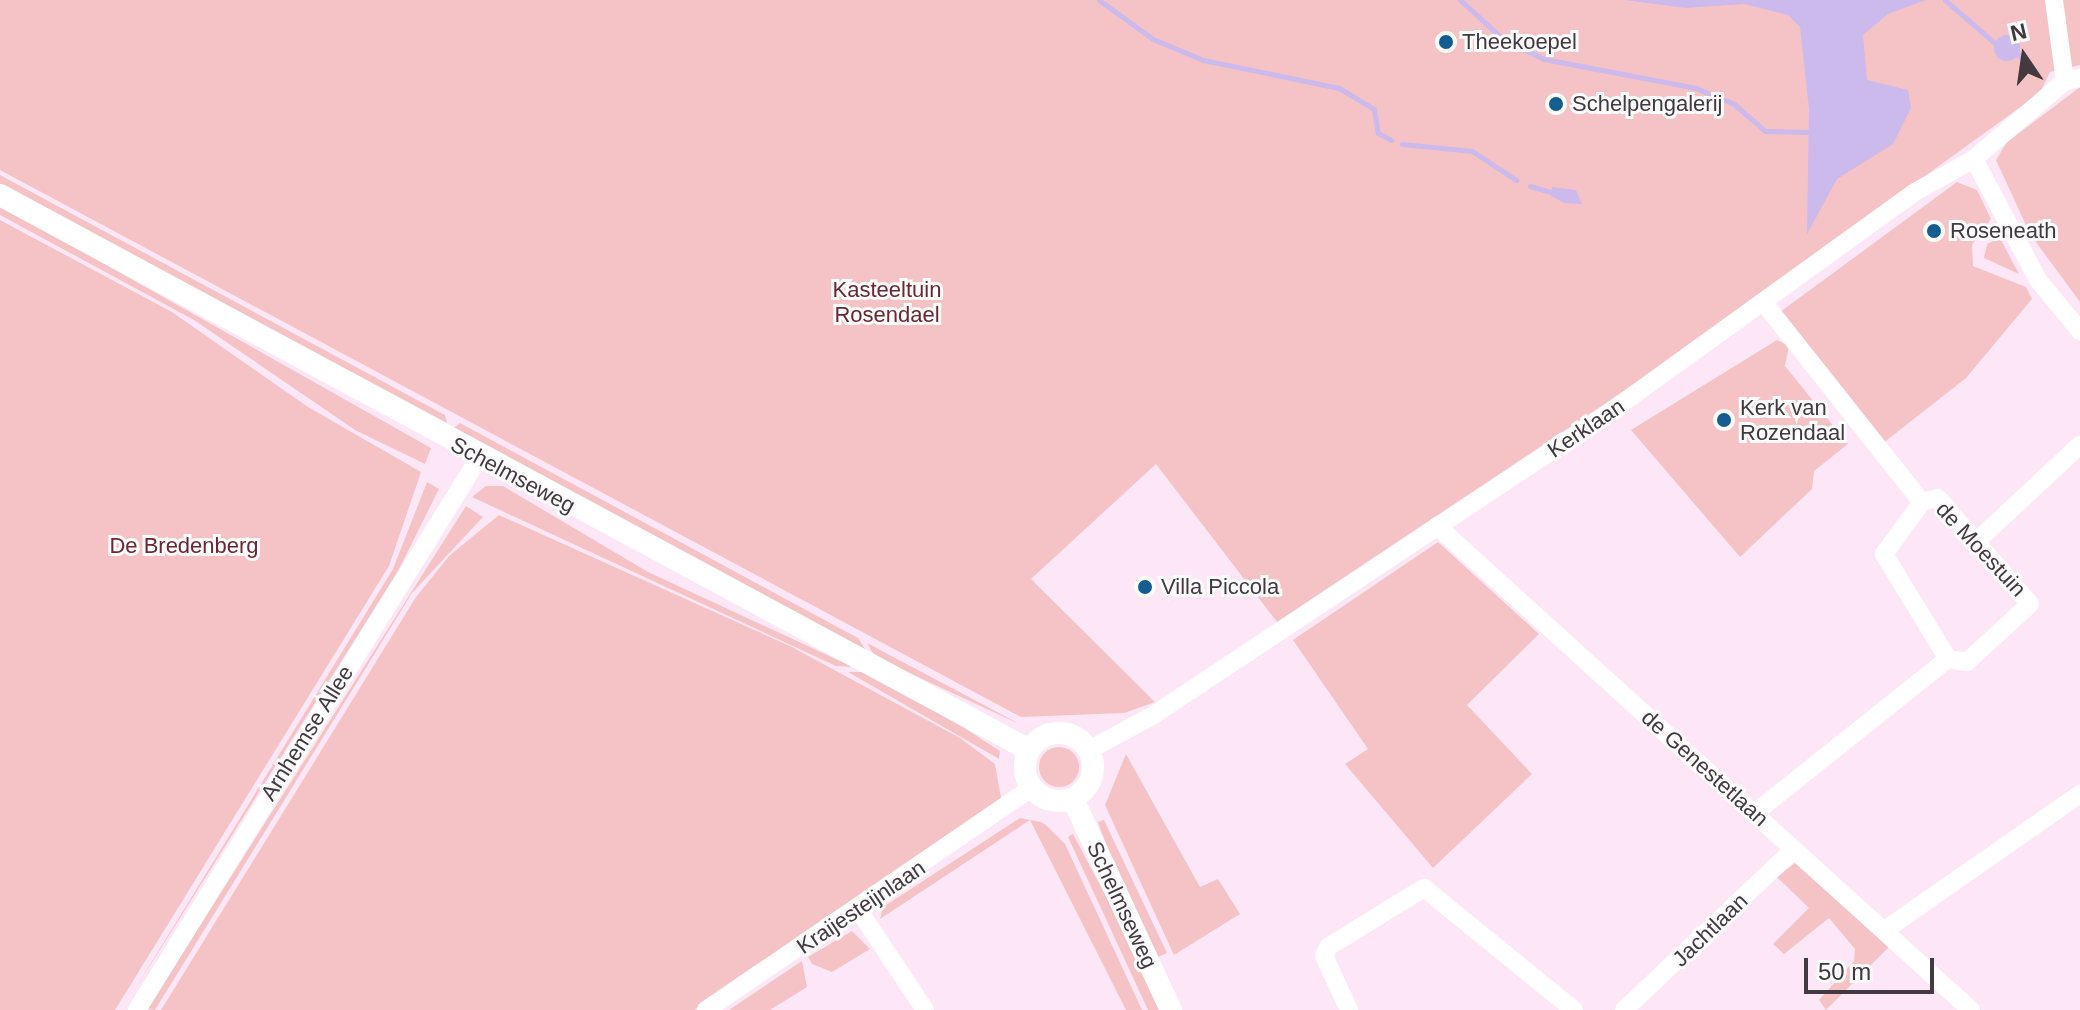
<!DOCTYPE html>
<style>
body{margin:0}
#map{position:relative;width:2080px;height:1010px;overflow:hidden;background:#fde7f6;font-family:Arial,sans-serif}
div>[style]{position:absolute}
.green>*{inset:0;background:#f5c3c6}
.round{border-radius:50%}
.water>*{inset:0;background:#cbbaeb}
.stream>*{height:5px;margin:-2.5px;padding:0 2.5px;transform-origin:2.5px;border-radius:2.5px;background:#cbbaeb}
.minor>*{height:18px;margin:-9px;padding:0 9px;transform-origin:9px;border-radius:9px;background:#fff}
.major>*{height:22px;margin:-11px;padding:0 11px;transform-origin:11px;border-radius:11px;background:#fff}
.major>.ring{margin:-11px;padding:0;box-sizing:content-box;background:none;border:22px solid #fff;border-radius:50%}
.dots>*{width:22px;height:22px;translate:-50% -50%;box-sizing:border-box;border:4px solid #fbfcfb;border-radius:50%}
span{translate:-50% -50%;white-space:nowrap;text-align:center;line-height:1.15;-webkit-text-stroke:6px #fbfcfb;paint-order:stroke}
.poi-label{font-size:22px;color:#433940}
.left{translate:0 -50%;text-align:left}
.park-label{font-size:22px;color:#6d2632}
.street-label{font-size:22px;color:#433940}
.north{position:absolute;left:1984px;top:16px;width:80px;height:80px;-webkit-text-stroke:6px #fbfcfb;paint-order:stroke;rotate:347deg;font-size:22px;font-weight:700;line-height:32px;text-align:center;color:#433940}
.north::after{content:'';display:block;margin:auto;width:28px;height:36px;background:#433940;clip-path:polygon(50% 0,100% 100%,50% 72%,0 100%)}
.scale{position:absolute;left:1804px;top:958px;width:130px;height:36px;box-sizing:border-box;border:4px solid #433940;border-top:0;padding-left:10px;font-size:24px;line-height:28px;white-space:nowrap;color:#433940;-webkit-text-stroke:6px #fbfcfb;paint-order:stroke}
</style>
<div id="map">
<div class="green">
<i style="clip-path:polygon(0 0,2080px 0,2080px 65px,2050px 72px,2040px 93px,1669px 361px,1277px 622px,1156px 464px,1031px 579px,1155px 702px,1124px 713px,1021px 717px,0 170px)"></i>
<i style="clip-path:polygon(2080px 87px,2080px 302px,2030px 234px,1996px 160px,2007px 142px)"></i>
<i style="clip-path:polygon(0 175px,445px 415px,447px 423px,0 184px)"></i>
<i style="clip-path:polygon(1957px 182px,1977px 190px,1991px 219px,1972px 245px,1973px 266px,2026px 287px,2032px 299px,1966px 378px,1882px 444px,1780px 312px)"></i>
<i style="clip-path:polygon(0 205px,431px 448px,425px 464px,355px 430px,194px 320px,0 215px)"></i>
<i style="clip-path:polygon(0 220px,172px 312px,308px 407px,421px 472px,389px 566px,115px 1010px,0 1010px)"></i>
<i style="clip-path:polygon(2000px 238px,2019px 274px,1984px 258px,1987px 244px)"></i>
<i style="clip-path:polygon(1777px 340px,1789px 346px,1785px 366px,1848px 444px,1814px 471px,1812px 489px,1740px 557px,1631px 430px)"></i>
<i style="clip-path:polygon(460px 423px,858px 638px,867px 652px,454px 428px)"></i>
<i style="clip-path:polygon(427px 482px,439px 489px,398px 571px,129px 999px,393px 569px)"></i>
<i style="clip-path:polygon(486px 486px,503px 486px,648px 572px,853px 667px,836px 666px,472px 497px)"></i>
<i style="clip-path:polygon(466px 506px,483px 517px,412px 593px,155px 1010px,147px 1009px)"></i>
<i style="clip-path:polygon(499px 515px,790px 646px,960px 738px,995px 764px,1001px 798px,694px 1010px,161px 1010px,416px 597px,450px 555px)"></i>
<i style="clip-path:polygon(1438px 542px,1539px 634px,1467px 705px,1532px 774px,1433px 868px,1345px 764px,1368px 749px,1293px 640px)"></i>
<i style="clip-path:polygon(867px 643px,1014px 721px,1017px 723px,875px 657px)"></i>
<i style="clip-path:polygon(848px 672px,865px 672px,930px 706px,1000px 751px,999px 759px)"></i>
<i class="round" style="left:1039px;top:747px;width:40px;height:40px"></i>
<i style="clip-path:polygon(1126px 754px,1200px 887px,1218px 879px,1240px 914px,1174px 955px,1105px 805px)"></i>
<i style="clip-path:polygon(1020px 818px,1030px 820px,1041px 822px,1046px 825px,1065px 844px,1142px 1010px,1126px 1010px,1030px 820px,880px 919px,883px 907px)"></i>
<i style="clip-path:polygon(1104px 820px,1167px 953px,1158px 957px,1113px 864px,1098px 822px)"></i>
<i style="clip-path:polygon(1073px 834px,1119px 921px,1161px 1010px,1148px 1010px,1068px 837px)"></i>
<i style="clip-path:polygon(1795px 863px,1889px 947px,1826px 1010px,1819px 1000px,1854px 961px,1855px 949px,1829px 918px,1784px 954px,1773px 944px,1809px 908px,1777px 877px)"></i>
<i style="clip-path:polygon(852px 931px,870px 949px,832px 972px,812px 964px,808px 957px)"></i>
<i style="clip-path:polygon(802px 961px,807px 987px,770px 1010px,729px 1010px)"></i>
</div>
<div class="water">
<i style="clip-path:polygon(1624px 0,1926px 0,1888px 14px,1863px 35px,1867px 80px,1908px 90px,1911px 108px,1893px 144px,1837px 179px,1807px 234px,1809px 109px,1800px 27px,1788px 15px,1744px 4px,1686px 8px)"></i>
<i class="round" style="left:1994px;top:35px;width:26px;height:26px"></i>
<i style="clip-path:polygon(1552px 187px,1576px 190px,1582px 204px,1564px 203px,1551px 196px)"></i>
</div>
<div class="stream">
<i style="left:1099px;top:0;width:67px;rotate:35.8deg"></i>
<i style="left:1153px;top:39px;width:54px;rotate:22.8deg"></i>
<i style="left:1203px;top:60px;width:139px;rotate:11.6deg"></i>
<i style="left:1339px;top:88px;width:41px;rotate:31deg"></i>
<i style="left:1374px;top:109px;width:24px;rotate:81deg"></i>
<i style="left:1378px;top:133px;width:15px;rotate:28deg"></i>
<i style="left:1460px;top:0;width:59px;rotate:42.3deg"></i>
<i style="left:1504px;top:40px;width:44px;rotate:25.4deg"></i>
<i style="left:1544px;top:59px;width:155px;rotate:10.8deg"></i>
<i style="left:1696px;top:88px;width:41px;rotate:22.8deg"></i>
<i style="left:1734px;top:104px;width:41px;rotate:41.1deg"></i>
<i style="left:1765px;top:131px;width:46px;rotate:1.2deg"></i>
<i style="left:1945px;top:0;width:67px;rotate:40.8deg"></i>
<i style="left:2016px;top:53px;width:11px;rotate:38deg"></i>
<i style="left:1402px;top:144px;width:70px;rotate:5.7deg"></i>
<i style="left:1472px;top:151px;width:53px;rotate:33.4deg"></i>
<i style="left:1530px;top:186px;width:22px;rotate:16deg"></i>
</div>
<div class="minor">
<i style="left:2054px;top:0;width:82px;rotate:82.3deg"></i>
<i style="left:1974px;top:159px;width:137px;rotate:62.1deg"></i>
<i style="left:2038px;top:280px;width:66px;rotate:50.5deg"></i>
<i style="left:1764px;top:303px;width:254px;rotate:51.6deg"></i>
<i style="left:1938px;top:498px;width:140px;rotate:49deg"></i>
<i style="left:2030px;top:604px;width:86px;rotate:137.4deg"></i>
<i style="left:1967px;top:662px;width:19px;rotate:-171deg"></i>
<i style="left:1948px;top:659px;width:123px;rotate:-121.4deg"></i>
<i style="left:1884px;top:554px;width:64px;rotate:-53.8deg"></i>
<i style="left:1922px;top:502px;width:16px;rotate:-14deg"></i>
<i style="left:1437px;top:526px;width:721px;rotate:42.19deg"></i>
<i style="left:1978px;top:540px;width:139px;rotate:-43deg"></i>
<i style="left:1089px;top:750px;width:72px;rotate:-28.4deg"></i>
<i style="left:1152px;top:716px;width:550px;rotate:-33.57deg"></i>
<i style="left:1610px;top:412px;width:376px;rotate:-35.8deg"></i>
<i style="left:1915px;top:192px;width:68px;rotate:-29.2deg"></i>
<i style="left:1974px;top:159px;width:120px;rotate:-40.6deg"></i>
<i style="left:2065px;top:81px;width:15px;rotate:-11deg"></i>
<i style="left:1756px;top:812px;width:246px;rotate:-38.6deg"></i>
<i style="left:858px;top:909px;width:121px;rotate:56.4deg"></i>
<i style="left:1885px;top:930px;width:238px;rotate:-34.9deg"></i>
<i style="left:137px;top:1010px;width:649px;rotate:-58.22deg"></i>
<i style="left:706px;top:1010px;width:394px;rotate:-34.3deg"></i>
<i style="left:1349px;top:1010px;width:60px;rotate:-114.8deg"></i>
<i style="left:1324px;top:956px;width:10px;rotate:-66deg"></i>
<i style="left:1328px;top:947px;width:113px;rotate:-31.6deg"></i>
<i style="left:1424px;top:888px;width:193px;rotate:39.1deg"></i>
<i style="left:1624px;top:1010px;width:234px;rotate:-43.4deg"></i>
</div>
<div class="major">
<i style="left:0;top:195px;width:1169px;rotate:28.34deg"></i>
<i class="ring" style="left:1025px;top:733px;width:46px;height:46px"></i>
<i style="left:1073px;top:799px;width:233px;rotate:65.1deg"></i>
</div>
<div class="dots">
<i style="left:1446px;top:42px;background:#155c91"></i>
<i style="left:1556px;top:104px;background:#155c91"></i>
<i style="left:1934px;top:231px;background:#155c91"></i>
<i style="left:1724px;top:420px;background:#155c91"></i>
<i style="left:1145px;top:587px;background:#155c91"></i>
</div>
<div class="poi-label">
<span class="left" style="left:1462px;top:42px">Theekoepel</span>
<span class="left" style="left:1572px;top:104px">Schelpengalerij</span>
<span class="left" style="left:1950px;top:231px">Roseneath</span>
<span class="left" style="left:1740px;top:420px">Kerk van<br>Rozendaal</span>
<span class="left" style="left:1161px;top:587px">Villa Piccola</span>
</div>
<div class="park-label">
<span style="left:887px;top:302px">Kasteeltuin<br>Rosendael</span>
<span style="left:184px;top:546px">De Bredenberg</span>
</div>
<div class="street-label">
<span style="left:1586px;top:428px;rotate:-34deg">Kerklaan</span>
<span style="left:513px;top:475px;rotate:28deg">Schelmseweg</span>
<span style="left:1981px;top:549px;rotate:47deg">de Moestuin</span>
<span style="left:307px;top:733px;rotate:-58deg">Arnhemse Allee</span>
<span style="left:1705px;top:768px;rotate:42deg">de Genestetlaan</span>
<span style="left:1122px;top:905px;rotate:65deg">Schelmseweg</span>
<span style="left:861px;top:907px;rotate:-34deg">Kraijesteijnlaan</span>
<span style="left:1710px;top:930px;rotate:-44deg">Jachtlaan</span>
</div>
<div class="north">N</div>
<div class="scale">50 m</div>
</div>
